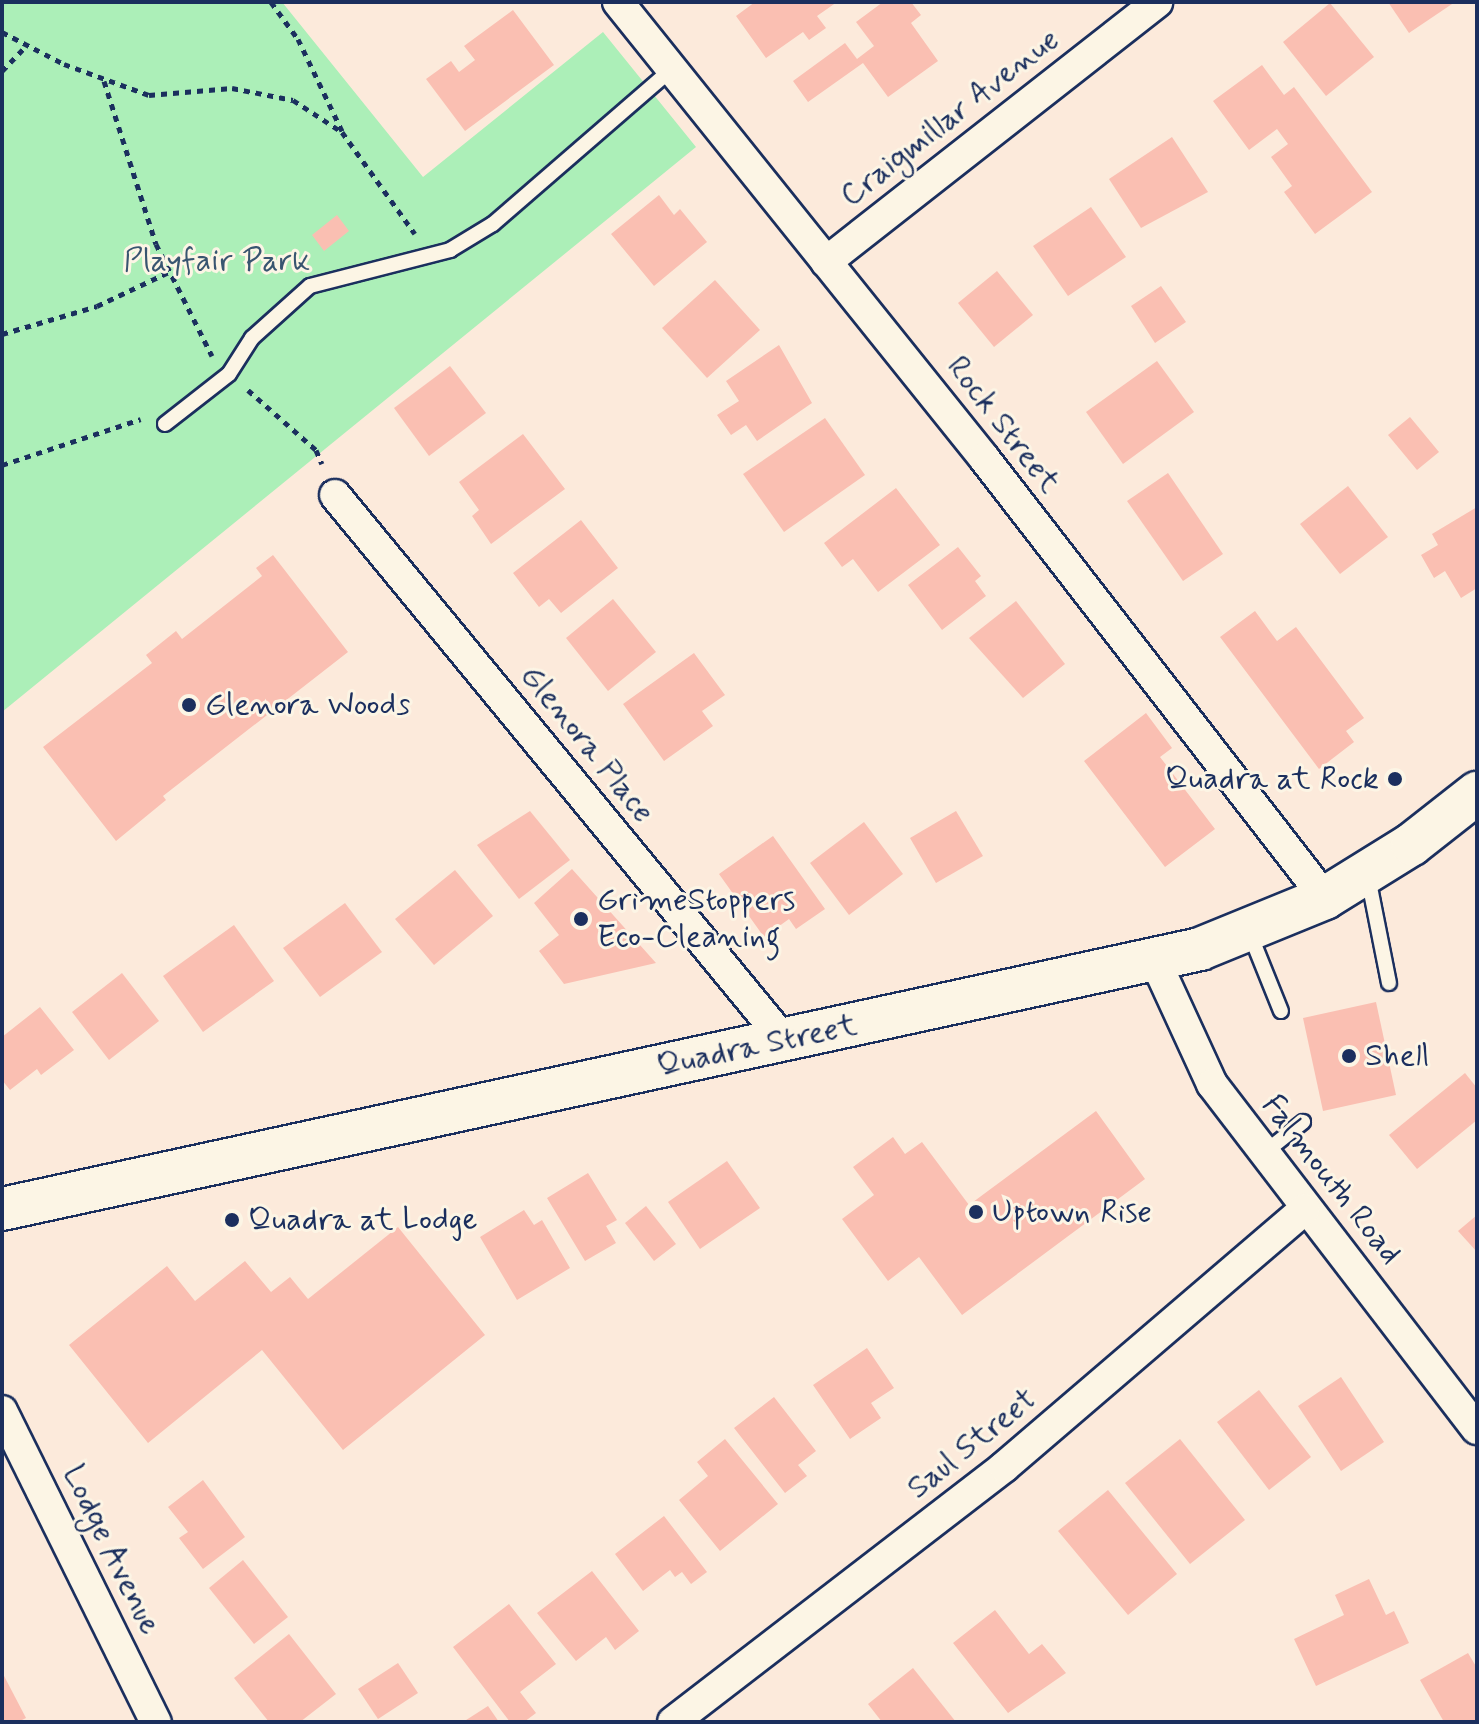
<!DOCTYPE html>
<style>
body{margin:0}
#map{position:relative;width:1479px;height:1724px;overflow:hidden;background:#fceadb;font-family:Mynerve,sans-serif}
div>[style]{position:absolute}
.green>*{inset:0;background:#acefb8}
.building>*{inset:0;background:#fabfb2}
.path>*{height:5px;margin-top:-2.5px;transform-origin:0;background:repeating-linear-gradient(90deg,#1b2f5e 0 6px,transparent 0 12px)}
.roads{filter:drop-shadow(2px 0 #1b2f5e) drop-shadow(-2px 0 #1b2f5e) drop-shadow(0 2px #1b2f5e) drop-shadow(0 -2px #1b2f5e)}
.service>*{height:14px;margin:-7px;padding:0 7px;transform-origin:7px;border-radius:7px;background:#fcf5e5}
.minor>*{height:30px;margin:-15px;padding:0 15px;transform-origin:15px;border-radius:15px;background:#fcf5e5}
.secondary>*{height:42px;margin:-21px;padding:0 21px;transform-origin:21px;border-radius:21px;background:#fcf5e5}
.dots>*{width:22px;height:22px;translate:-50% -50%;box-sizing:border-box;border:4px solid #fcf5e5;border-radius:50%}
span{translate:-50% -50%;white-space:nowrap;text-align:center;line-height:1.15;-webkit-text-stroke:6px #fcf5e5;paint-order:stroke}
.street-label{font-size:32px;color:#1b2f5e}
.park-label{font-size:32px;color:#385570}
.poi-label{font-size:32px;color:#1b2f5e}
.left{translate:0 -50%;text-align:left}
.right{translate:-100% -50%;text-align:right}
.frame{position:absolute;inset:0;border:4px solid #1b2f5e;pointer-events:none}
</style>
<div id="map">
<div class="green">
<i style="clip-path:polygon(2px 2px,282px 2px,423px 177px,603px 32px,696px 147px,2px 712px)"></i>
</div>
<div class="building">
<i style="clip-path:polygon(755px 2px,837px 2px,817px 16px,826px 28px,809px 40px,803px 32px,766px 58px,736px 16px)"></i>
<i style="clip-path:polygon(883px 2px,911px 2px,921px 15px,911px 23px,938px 61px,888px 97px,863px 63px,808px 102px,793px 81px,845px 43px,857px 59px,874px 46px,856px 22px)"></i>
<i style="clip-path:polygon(1388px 2px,1455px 2px,1409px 33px)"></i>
<i style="clip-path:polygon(1330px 3px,1374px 57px,1326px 96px,1283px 42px)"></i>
<i style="clip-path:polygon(513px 10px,554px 65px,465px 131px,426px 79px,451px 61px,459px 72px,475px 60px,464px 46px)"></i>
<i style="clip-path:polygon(1262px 65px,1284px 95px,1294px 87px,1372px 192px,1315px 234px,1284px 192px,1292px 186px,1271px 157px,1288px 144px,1277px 129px,1249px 150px,1213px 101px)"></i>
<i style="clip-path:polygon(1172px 137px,1208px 192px,1141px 228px,1109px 179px)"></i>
<i style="clip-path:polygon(659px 195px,674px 215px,680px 209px,707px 242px,654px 286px,611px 234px)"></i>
<i style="clip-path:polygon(1091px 207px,1126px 257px,1068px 296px,1033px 246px)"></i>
<i style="clip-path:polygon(337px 215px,349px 231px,324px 251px,312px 235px)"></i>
<i style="clip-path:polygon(997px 271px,1033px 315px,994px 347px,958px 303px)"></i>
<i style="clip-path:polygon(715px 280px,760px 330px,707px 378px,662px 328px)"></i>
<i style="clip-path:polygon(1161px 286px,1186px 322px,1155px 343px,1131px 306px)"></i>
<i style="clip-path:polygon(779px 345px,812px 403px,757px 441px,746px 425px,731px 435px,717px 415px,739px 401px,726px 381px)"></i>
<i style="clip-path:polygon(1157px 361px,1194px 412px,1123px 464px,1086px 412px)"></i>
<i style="clip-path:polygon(450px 366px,486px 413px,429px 456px,394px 408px)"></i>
<i style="clip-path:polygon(1410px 417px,1439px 452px,1417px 470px,1388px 435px)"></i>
<i style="clip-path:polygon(825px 418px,865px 475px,784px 532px,743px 474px)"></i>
<i style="clip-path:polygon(523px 434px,565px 489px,491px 544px,472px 516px,479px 510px,459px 482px)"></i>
<i style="clip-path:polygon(1168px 473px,1223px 554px,1183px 581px,1127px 501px)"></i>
<i style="clip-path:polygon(1348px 486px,1388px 537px,1340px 574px,1300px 524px)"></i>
<i style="clip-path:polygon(896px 488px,940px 545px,878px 592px,853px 559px,842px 567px,824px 543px)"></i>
<i style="clip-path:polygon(1477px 507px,1477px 588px,1461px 598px,1445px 571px,1434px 578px,1421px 555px,1438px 545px,1432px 534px)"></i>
<i style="clip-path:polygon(581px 520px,618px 568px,561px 613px,549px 599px,539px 607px,513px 573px)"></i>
<i style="clip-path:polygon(958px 547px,981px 576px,975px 581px,986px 596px,942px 630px,908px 585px)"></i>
<i style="clip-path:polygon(273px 555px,348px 652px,163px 796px,166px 800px,116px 841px,43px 747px,152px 663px,146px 655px,176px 631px,182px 639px,262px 576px,256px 568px)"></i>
<i style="clip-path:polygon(613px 599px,656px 652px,608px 691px,566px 638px)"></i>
<i style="clip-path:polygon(1016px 601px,1065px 664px,1023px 698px,969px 638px)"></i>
<i style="clip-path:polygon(1255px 611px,1277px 641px,1296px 627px,1364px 718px,1346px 731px,1354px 742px,1319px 769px,1220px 637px)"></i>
<i style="clip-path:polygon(694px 653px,725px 695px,702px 711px,713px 726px,664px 761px,623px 704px)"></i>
<i style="clip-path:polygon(1146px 713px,1172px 748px,1160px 757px,1215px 829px,1165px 867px,1084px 761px)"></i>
<i style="clip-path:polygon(530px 811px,570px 860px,519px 899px,477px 845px)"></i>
<i style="clip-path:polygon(956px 811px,983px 856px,936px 883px,910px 838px)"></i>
<i style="clip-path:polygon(864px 822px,903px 874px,849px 915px,810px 863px)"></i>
<i style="clip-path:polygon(773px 836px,825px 909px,796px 929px,789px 919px,764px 937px,719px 874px)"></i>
<i style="clip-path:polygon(572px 869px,656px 963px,564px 984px,539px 951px,559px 935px,534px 903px)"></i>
<i style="clip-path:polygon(455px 870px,493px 916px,434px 965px,395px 919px)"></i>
<i style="clip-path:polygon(345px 903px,382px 952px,320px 997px,283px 948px)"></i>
<i style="clip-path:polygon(234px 925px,274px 981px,203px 1032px,163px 976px)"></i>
<i style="clip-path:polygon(122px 973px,159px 1021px,109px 1060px,72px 1012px)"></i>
<i style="clip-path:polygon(1376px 1002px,1396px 1095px,1323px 1111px,1303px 1018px)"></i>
<i style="clip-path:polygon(40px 1007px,74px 1050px,41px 1075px,37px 1069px,10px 1090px,2px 1080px,2px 1037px)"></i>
<i style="clip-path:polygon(1465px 1073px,1477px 1088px,1477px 1120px,1417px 1169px,1389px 1135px)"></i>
<i style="clip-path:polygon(1096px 1111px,1145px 1179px,962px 1315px,919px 1257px,888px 1281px,842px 1219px,874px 1195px,853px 1167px,893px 1137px,905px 1154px,922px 1142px,969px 1205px)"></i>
<i style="clip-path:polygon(727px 1161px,760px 1208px,700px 1249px,668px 1202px)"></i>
<i style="clip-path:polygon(588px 1173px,617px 1220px,606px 1226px,616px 1243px,585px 1261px,547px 1198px)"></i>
<i style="clip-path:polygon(646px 1206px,676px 1244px,654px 1261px,625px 1223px)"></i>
<i style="clip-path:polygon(524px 1210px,534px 1225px,542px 1220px,570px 1268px,517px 1300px,480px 1237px)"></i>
<i style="clip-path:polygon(1477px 1215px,1477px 1252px,1458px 1231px)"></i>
<i style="clip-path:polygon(398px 1227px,485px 1335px,343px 1450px,262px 1350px,148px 1443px,69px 1345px,167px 1266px,195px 1301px,245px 1261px,271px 1292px,290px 1277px,308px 1299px)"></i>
<i style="clip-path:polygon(867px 1348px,894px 1388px,871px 1403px,881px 1418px,850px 1439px,813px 1385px)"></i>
<i style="clip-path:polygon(1341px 1377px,1384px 1442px,1341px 1471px,1298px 1406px)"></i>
<i style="clip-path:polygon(1259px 1390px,1311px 1457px,1269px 1490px,1217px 1422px)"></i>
<i style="clip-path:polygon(774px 1397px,816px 1451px,798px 1465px,807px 1476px,785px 1493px,734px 1428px)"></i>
<i style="clip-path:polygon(725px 1439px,778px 1504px,720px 1551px,679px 1500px,708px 1476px,697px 1462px)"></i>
<i style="clip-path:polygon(1180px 1439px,1245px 1520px,1190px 1564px,1125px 1483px)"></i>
<i style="clip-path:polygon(203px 1480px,245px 1537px,203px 1569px,179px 1538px,188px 1532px,168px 1507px)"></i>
<i style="clip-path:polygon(1108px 1490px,1177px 1574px,1128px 1615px,1058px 1531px)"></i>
<i style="clip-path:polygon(664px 1516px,707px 1572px,691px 1584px,682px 1572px,675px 1577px,670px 1570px,643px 1591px,615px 1554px)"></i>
<i style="clip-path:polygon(243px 1560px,288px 1617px,254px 1644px,209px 1588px)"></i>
<i style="clip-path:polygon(592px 1571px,639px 1631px,615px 1650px,606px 1637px,576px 1661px,537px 1613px)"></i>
<i style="clip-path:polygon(1369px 1579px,1386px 1615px,1394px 1611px,1409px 1643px,1316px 1686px,1294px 1639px,1344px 1615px,1335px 1595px)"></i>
<i style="clip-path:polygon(509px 1604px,556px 1664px,520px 1692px,536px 1713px,524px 1722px,510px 1722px,453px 1647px)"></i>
<i style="clip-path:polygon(995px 1610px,1029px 1654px,1042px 1644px,1066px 1673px,1008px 1713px,953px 1643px)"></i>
<i style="clip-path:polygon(289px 1634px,336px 1694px,300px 1722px,269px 1722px,234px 1678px)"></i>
<i style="clip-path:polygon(1468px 1653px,1477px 1668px,1477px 1722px,1444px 1722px,1420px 1680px)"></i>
<i style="clip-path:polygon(398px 1663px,418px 1693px,378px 1719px,358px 1689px)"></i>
<i style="clip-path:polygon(913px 1668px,956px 1722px,882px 1722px,868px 1704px)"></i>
<i style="clip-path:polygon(2px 1672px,26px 1718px,18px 1722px,2px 1722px)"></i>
<i style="clip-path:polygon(488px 1706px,499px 1722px,463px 1722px)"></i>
</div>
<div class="path">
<i style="left:271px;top:2px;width:46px;rotate:53.9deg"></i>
<i style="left:298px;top:39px;width:102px;rotate:64.4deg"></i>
<i style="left:2px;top:32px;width:70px;rotate:27.3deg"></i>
<i style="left:64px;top:64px;width:90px;rotate:20deg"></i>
<i style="left:149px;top:95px;width:83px;rotate:-4.8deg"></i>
<i style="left:232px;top:88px;width:62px;rotate:11.1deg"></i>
<i style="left:293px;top:100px;width:59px;rotate:33.1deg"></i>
<i style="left:342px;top:132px;width:125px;rotate:54.4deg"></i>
<i style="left:2px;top:71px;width:36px;rotate:-46deg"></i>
<i style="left:104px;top:81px;width:171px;rotate:72.3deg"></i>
<i style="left:156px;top:244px;width:125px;rotate:63.4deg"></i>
<i style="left:2px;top:334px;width:99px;rotate:-16.4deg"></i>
<i style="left:97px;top:306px;width:80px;rotate:-25.3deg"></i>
<i style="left:248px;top:390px;width:91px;rotate:41.4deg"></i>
<i style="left:316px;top:450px;width:15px;rotate:67deg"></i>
<i style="left:2px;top:465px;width:146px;rotate:-18.3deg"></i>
</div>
<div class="roads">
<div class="service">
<i style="left:165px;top:424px;width:81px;rotate:-38deg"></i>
<i style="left:229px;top:374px;width:43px;rotate:-57.4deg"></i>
<i style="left:252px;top:338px;width:78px;rotate:-41.9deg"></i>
<i style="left:310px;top:286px;width:145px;rotate:-14.4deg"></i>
<i style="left:450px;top:250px;width:50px;rotate:-31.2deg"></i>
<i style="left:493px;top:224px;width:235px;rotate:-40.9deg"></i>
<i style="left:1368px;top:877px;width:108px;rotate:78.8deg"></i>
<i style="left:1250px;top:934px;width:83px;rotate:68.1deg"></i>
<i style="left:1264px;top:1153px;width:50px;rotate:-38.5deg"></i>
</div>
<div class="minor">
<i style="left:618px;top:2px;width:585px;rotate:51.25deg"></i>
<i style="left:984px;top:458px;width:557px;rotate:52.22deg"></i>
<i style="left:826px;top:262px;width:421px;rotate:-38.1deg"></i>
<i style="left:335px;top:495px;width:706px;rotate:50.52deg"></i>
<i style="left:1154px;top:958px;width:139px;rotate:65.3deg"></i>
<i style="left:1212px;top:1084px;width:435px;rotate:52.5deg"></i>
<i style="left:2px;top:1411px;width:347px;rotate:63.7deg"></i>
<i style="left:673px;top:1722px;width:418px;rotate:-37.6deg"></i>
<i style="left:1004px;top:1467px;width:396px;rotate:-40.6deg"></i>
</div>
<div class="secondary">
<i style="left:2px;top:1209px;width:1226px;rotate:-12.24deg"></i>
<i style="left:1200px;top:949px;width:135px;rotate:-22.2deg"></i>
<i style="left:1325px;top:898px;width:102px;rotate:-31.8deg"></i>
<i style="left:1412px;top:844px;width:83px;rotate:-38.1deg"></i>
</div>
</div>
<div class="dots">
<i style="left:189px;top:705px;background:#1b2f5e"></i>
<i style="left:1395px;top:779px;background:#1b2f5e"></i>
<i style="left:581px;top:919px;background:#1b2f5e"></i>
<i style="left:1349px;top:1056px;background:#1b2f5e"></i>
<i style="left:976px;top:1212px;background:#1b2f5e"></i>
<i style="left:232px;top:1220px;background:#1b2f5e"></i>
</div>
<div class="street-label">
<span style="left:950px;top:118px;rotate:-38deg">Craigmillar Avenue</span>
<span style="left:1003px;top:425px;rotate:52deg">Rock Street</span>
<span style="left:587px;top:744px;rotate:51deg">Glenora Place</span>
<span style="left:757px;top:1046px;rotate:-12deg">Quadra Street</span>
<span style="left:1331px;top:1180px;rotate:52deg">Falmouth Road</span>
<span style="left:972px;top:1444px;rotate:-39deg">Saul Street</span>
<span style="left:111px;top:1550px;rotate:64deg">Lodge Avenue</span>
</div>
<div class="park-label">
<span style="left:217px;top:261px">Playfair Park</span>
</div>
<div class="poi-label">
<span class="left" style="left:205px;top:705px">Glenora Woods</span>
<span class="right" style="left:1379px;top:779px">Quadra at Rock</span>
<span class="left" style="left:597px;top:919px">GrimeStoppers<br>Eco-Cleaning</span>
<span class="left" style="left:1365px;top:1056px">Shell</span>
<span class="left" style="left:992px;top:1212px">Uptown Rise</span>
<span class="left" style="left:248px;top:1220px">Quadra at Lodge</span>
</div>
<div class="frame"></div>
</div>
